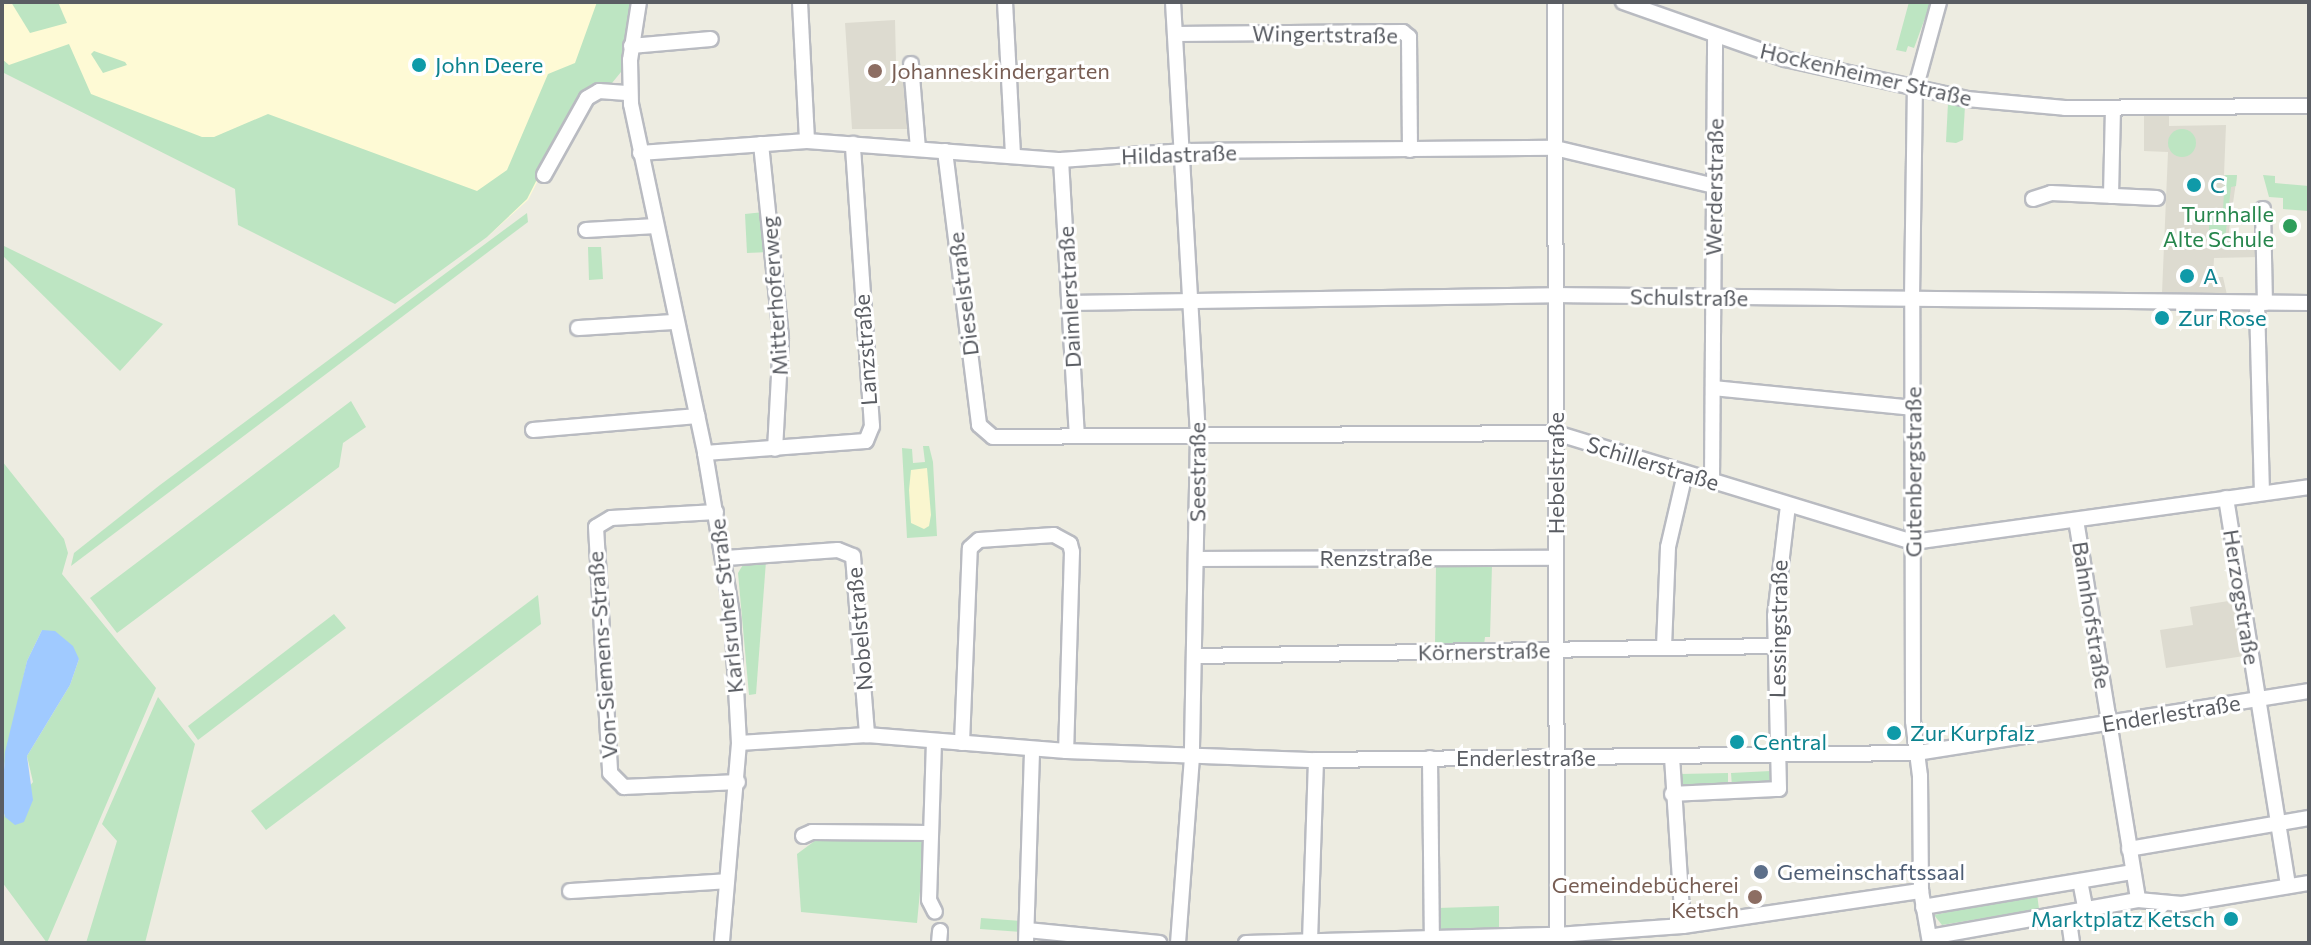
<!DOCTYPE html>
<meta charset="utf-8">
<style>
body{margin:0}
#map{position:relative;width:2311px;height:945px;overflow:hidden;background:#edece1;font-family:Commissioner,sans-serif}
div>[style]{position:absolute}
.commercial>*{inset:0;background:#fefad5}
.education>*{inset:0;background:#dddbd0}
.green>*{inset:0;background:#bde5c2}
.round{border-radius:50%}
.sand>*{inset:0;background:#faf6cf}
.water>*{inset:0;background:#a0caff}
.roads{filter:drop-shadow(2px 0 #b9bbc1) drop-shadow(-2px 0 #b9bbc1) drop-shadow(0 2px #b9bbc1) drop-shadow(0 -2px #b9bbc1)}
.minor>*{height:14px;margin:-7px;padding:0 7px;transform-origin:7px;border-radius:7px;background:#fff}
.dots>*{width:22px;height:22px;translate:-50% -50%;box-sizing:border-box;border:4px solid #fff;border-radius:50%}
span{translate:-50% -50%;white-space:nowrap;text-align:center;line-height:1.15;-webkit-text-stroke:6px #fff;paint-order:stroke}
.street-label{font-size:22px;color:#5a5d63}
.culture-label{font-size:22px;color:#0d838f}
.left{translate:0 -50%;text-align:left}
.right{translate:-100% -50%;text-align:right}
.education-label{font-size:22px;color:#785e54}
.leisure-label{font-size:22px;color:#27864d}
.service-label{font-size:22px;color:#4e5e75}
.frame{position:absolute;inset:0;border:4px solid #5a5d63;pointer-events:none}
</style>
<div id="map">
<div class="commercial">
<i style="clip-path:polygon(2px 2px,630px 2px,528px 200px,487px 237px,245px 162px,4px 64px)"></i>
</div>
<div class="education">
<i style="clip-path:polygon(895px 20px,896px 62px,907px 80px,908px 129px,852px 129px,845px 23px)"></i>
<i style="clip-path:polygon(2169px 115px,2169px 126px,2226px 125px,2224px 175px,2237px 175px,2228px 238px,2259px 240px,2260px 257px,2214px 258px,2213px 277px,2223px 277px,2227px 295px,2162px 293px,2168px 152px,2144px 151px,2144px 116px)"></i>
<i style="clip-path:polygon(2235px 600px,2244px 656px,2166px 668px,2160px 630px,2193px 625px,2190px 607px)"></i>
</div>
<div class="green">
<i style="clip-path:polygon(11px 2px,58px 2px,67px 23px,30px 33px)"></i>
<i style="clip-path:polygon(597px 2px,633px 2px,621px 72px,612px 83px,599px 85px,556px 142px,527px 199px,487px 237px,395px 304px,238px 225px,235px 189px,2px 72px,2px 59px,9px 65px,69px 44px,91px 94px,202px 137px,214px 137px,268px 114px,477px 191px,507px 170px,548px 74px,575px 63px)"></i>
<i style="clip-path:polygon(1909px 2px,1931px 2px,1914px 48px,1908px 46px,1906px 52px,1896px 50px)"></i>
<i style="clip-path:polygon(94px 51px,125px 62px,127px 65px,103px 73px,91px 54px)"></i>
<i style="clip-path:polygon(1948px 103px,1965px 106px,1963px 140px,1956px 143px,1946px 142px)"></i>
<i class="round" style="left:2168px;top:129px;width:28px;height:28px"></i>
<i style="clip-path:polygon(2225px 175px,2237px 175px,2236px 186px,2231px 187px,2225px 240px,2217px 241px,2209px 236px,2209px 210px,2223px 210px)"></i>
<i style="clip-path:polygon(2263px 175px,2275px 176px,2275px 183px,2309px 186px,2308px 211px,2283px 209px,2283px 198px,2269px 197px)"></i>
<i style="clip-path:polygon(765px 212px,768px 252px,747px 253px,745px 214px)"></i>
<i style="clip-path:polygon(527px 213px,528px 222px,71px 566px,74px 553px,160px 485px)"></i>
<i style="clip-path:polygon(2px 245px,163px 324px,120px 371px,2px 255px)"></i>
<i style="clip-path:polygon(588px 247px,601px 247px,603px 279px,589px 280px)"></i>
<i style="clip-path:polygon(351px 401px,366px 427px,343px 443px,339px 467px,117px 633px,90px 598px)"></i>
<i style="clip-path:polygon(923px 446px,929px 446px,933px 462px,937px 536px,907px 538px,902px 448px,912px 449px,913px 463px,925px 462px)"></i>
<i style="clip-path:polygon(2px 461px,64px 539px,68px 553px,62px 574px,156px 688px,47px 943px,2px 882px,2px 806px,5px 817px,33px 782px,27px 756px,70px 685px,79px 659px,42px 630px,27px 661px,2px 775px)"></i>
<i style="clip-path:polygon(766px 561px,756px 694px,749px 695px,738px 573px,744px 563px)"></i>
<i style="clip-path:polygon(1436px 565px,1492px 565px,1490px 637px,1485px 637px,1484px 645px,1435px 645px)"></i>
<i style="clip-path:polygon(538px 595px,541px 624px,266px 830px,251px 811px)"></i>
<i style="clip-path:polygon(334px 614px,346px 628px,198px 740px,188px 726px)"></i>
<i style="clip-path:polygon(158px 697px,195px 744px,145px 943px,86px 943px,117px 841px,102px 824px)"></i>
<i style="clip-path:polygon(1771px 771px,1772px 785px,1732px 787px,1731px 773px)"></i>
<i style="clip-path:polygon(1728px 773px,1728px 788px,1680px 791px,1680px 774px)"></i>
<i style="clip-path:polygon(820px 837px,925px 838px,917px 923px,801px 912px,797px 854px)"></i>
<i style="clip-path:polygon(2037px 894px,2039px 909px,1942px 925px,1934px 915px)"></i>
<i style="clip-path:polygon(1499px 906px,1499px 930px,1444px 932px,1438px 927px,1438px 908px)"></i>
<i style="clip-path:polygon(981px 918px,1021px 921px,1020px 932px,980px 929px)"></i>
</div>
<div class="sand">
<i style="clip-path:polygon(927px 468px,931px 515px,929px 526px,924px 529px,911px 523px,909px 490px,911px 470px)"></i>
</div>
<div class="water">
<i style="clip-path:polygon(42px 630px,55px 631px,73px 646px,79px 659px,70px 685px,27px 756px,33px 800px,24px 822px,15px 825px,5px 817px,2px 806px,5px 752px,27px 661px)"></i>
</div>
<div class="roads">
<div class="minor">
<i style="left:639px;top:2px;width:59px;rotate:98.8deg"></i>
<i style="left:630px;top:60px;width:44px;rotate:88.7deg"></i>
<i style="left:631px;top:104px;width:357px;rotate:78deg"></i>
<i style="left:705px;top:453px;width:163px;rotate:80.5deg"></i>
<i style="left:732px;top:614px;width:129px;rotate:86.9deg"></i>
<i style="left:739px;top:743px;width:201px;rotate:94.9deg"></i>
<i style="left:800px;top:2px;width:139px;rotate:87.1deg"></i>
<i style="left:1005px;top:2px;width:154px;rotate:87deg"></i>
<i style="left:1173px;top:2px;width:434px;rotate:86.7deg"></i>
<i style="left:1198px;top:435px;width:322px;rotate:91.1deg"></i>
<i style="left:1192px;top:757px;width:187px;rotate:94.3deg"></i>
<i style="left:1555px;top:2px;width:941px;rotate:89.88deg"></i>
<i style="left:1623px;top:2px;width:172px;rotate:19.4deg"></i>
<i style="left:1785px;top:59px;width:186px;rotate:12.4deg"></i>
<i style="left:1967px;top:99px;width:98px;rotate:5.2deg"></i>
<i style="left:2065px;top:108px;width:244px;rotate:-0.5deg"></i>
<i style="left:1175px;top:34px;width:228px;rotate:-0.5deg"></i>
<i style="left:1403px;top:32px;width:8px;rotate:40deg"></i>
<i style="left:1409px;top:37px;width:113px;rotate:89.5deg"></i>
<i style="left:631px;top:46px;width:80px;rotate:-5deg"></i>
<i style="left:911px;top:64px;width:85px;rotate:85.3deg"></i>
<i style="left:761px;top:144px;width:196px;rotate:84.1deg"></i>
<i style="left:781px;top:339px;width:110px;rotate:93.1deg"></i>
<i style="left:945px;top:151px;width:276px;rotate:82.9deg"></i>
<i style="left:979px;top:425px;width:18px;rotate:41deg"></i>
<i style="left:993px;top:437px;width:563px;rotate:-0.41deg"></i>
<i style="left:1556px;top:433px;width:373px;rotate:17deg"></i>
<i style="left:1913px;top:542px;width:400px;rotate:-7.9deg"></i>
<i style="left:640px;top:153px;width:167px;rotate:-4.1deg"></i>
<i style="left:807px;top:141px;width:255px;rotate:4.3deg"></i>
<i style="left:1061px;top:160px;width:124px;rotate:-4.2deg"></i>
<i style="left:1185px;top:151px;width:370px;rotate:-0.5deg"></i>
<i style="left:1555px;top:148px;width:164px;rotate:13.4deg"></i>
<i style="left:1061px;top:160px;width:275px;rotate:86.7deg"></i>
<i style="left:544px;top:175px;width:88px;rotate:-60.8deg"></i>
<i style="left:587px;top:98px;width:14px;rotate:-30deg"></i>
<i style="left:599px;top:91px;width:31px;rotate:4deg"></i>
<i style="left:2111px;top:196px;width:87px;rotate:-88.7deg"></i>
<i style="left:2033px;top:199px;width:19px;rotate:-18deg"></i>
<i style="left:2051px;top:193px;width:106px;rotate:2.7deg"></i>
<i style="left:2263px;top:209px;width:94px;rotate:88.8deg"></i>
<i style="left:586px;top:230px;width:70px;rotate:-3.3deg"></i>
<i style="left:1069px;top:303px;width:486px;rotate:-0.9deg"></i>
<i style="left:1555px;top:295px;width:754px;rotate:0.61deg"></i>
<i style="left:2257px;top:303px;width:190px;rotate:88.5deg"></i>
<i style="left:578px;top:328px;width:96px;rotate:-3.6deg"></i>
<i style="left:1713px;top:388px;width:202px;rotate:5.7deg"></i>
<i style="left:533px;top:430px;width:165px;rotate:-4.9deg"></i>
<i style="left:705px;top:453px;width:161px;rotate:-4.3deg"></i>
<i style="left:866px;top:441px;width:16px;rotate:-68deg"></i>
<i style="left:872px;top:426px;width:283px;rotate:-93.9deg"></i>
<i style="left:1712px;top:481px;width:445px;rotate:-89.6deg"></i>
<i style="left:2226px;top:498px;width:393px;rotate:80.9deg"></i>
<i style="left:716px;top:512px;width:105px;rotate:176.7deg"></i>
<i style="left:611px;top:518px;width:17px;rotate:149deg"></i>
<i style="left:596px;top:527px;width:246px;rotate:86.7deg"></i>
<i style="left:610px;top:773px;width:20px;rotate:45deg"></i>
<i style="left:624px;top:787px;width:114px;rotate:-2.5deg"></i>
<i style="left:2076px;top:520px;width:385px;rotate:80.7deg"></i>
<i style="left:726px;top:558px;width:112px;rotate:-4.1deg"></i>
<i style="left:838px;top:550px;width:16px;rotate:22deg"></i>
<i style="left:853px;top:556px;width:180px;rotate:85.5deg"></i>
<i style="left:1196px;top:559px;width:359px;rotate:-0.2deg"></i>
<i style="left:1664px;top:647px;width:100px;rotate:-87.7deg"></i>
<i style="left:1668px;top:547px;width:75px;rotate:-76.9deg"></i>
<i style="left:1195px;top:656px;width:579px;rotate:-0.99deg"></i>
<i style="left:934px;top:741px;width:159px;rotate:91.8deg"></i>
<i style="left:929px;top:900px;width:13px;rotate:63deg"></i>
<i style="left:739px;top:743px;width:128px;rotate:-3.6deg"></i>
<i style="left:867px;top:735px;width:200px;rotate:4.6deg"></i>
<i style="left:1066px;top:751px;width:250px;rotate:2.1deg"></i>
<i style="left:1316px;top:760px;width:601px;rotate:-0.67deg"></i>
<i style="left:1917px;top:753px;width:397px;rotate:-9deg"></i>
<i style="left:962px;top:743px;width:195px;rotate:-87.7deg"></i>
<i style="left:970px;top:548px;width:12px;rotate:-42deg"></i>
<i style="left:979px;top:540px;width:75px;rotate:-3.8deg"></i>
<i style="left:1054px;top:535px;width:18px;rotate:29deg"></i>
<i style="left:1070px;top:544px;width:8px;rotate:76deg"></i>
<i style="left:1072px;top:552px;width:199px;rotate:91.7deg"></i>
<i style="left:1672px;top:757px;width:169px;rotate:86.3deg"></i>
<i style="left:1430px;top:758px;width:180px;rotate:89.4deg"></i>
<i style="left:1672px;top:794px;width:107px;rotate:-2.7deg"></i>
<i style="left:1779px;top:789px;width:173px;rotate:-91.3deg"></i>
<i style="left:1775px;top:616px;width:112px;rotate:-83.3deg"></i>
<i style="left:803px;top:836px;width:10px;rotate:-24deg"></i>
<i style="left:812px;top:832px;width:118px;rotate:0.5deg"></i>
<i style="left:2129px;top:849px;width:183px;rotate:-9.8deg"></i>
<i style="left:2080px;top:881px;width:31px;rotate:79deg"></i>
<i style="left:570px;top:891px;width:157px;rotate:-3.6deg"></i>
<i style="left:1923px;top:907px;width:213px;rotate:-9.5deg"></i>
<i style="left:2068px;top:914px;width:29px;rotate:82deg"></i>
<i style="left:1027px;top:930px;width:133px;rotate:5.6deg"></i>
<i style="left:1930px;top:937px;width:211px;rotate:-10.1deg"></i>
<i style="left:2138px;top:900px;width:44px;rotate:5.2deg"></i>
<i style="left:2182px;top:904px;width:129px;rotate:-9.4deg"></i>
<i style="left:1310px;top:941px;width:181px;rotate:-88.1deg"></i>
<i style="left:939px;top:943px;width:12px;rotate:-85deg"></i>
<i style="left:1026px;top:943px;width:194px;rotate:-88.2deg"></i>
<i style="left:1246px;top:943px;width:311px;rotate:-1.5deg"></i>
<i style="left:1557px;top:935px;width:126px;rotate:-4.1deg"></i>
<i style="left:1683px;top:926px;width:241px;rotate:-8.4deg"></i>
<i style="left:1930px;top:943px;width:53px;rotate:-99.8deg"></i>
<i style="left:1921px;top:891px;width:115px;rotate:-90.5deg"></i>
<i style="left:1920px;top:776px;width:55px;rotate:-97.3deg"></i>
<i style="left:1913px;top:721px;width:423px;rotate:-90.1deg"></i>
<i style="left:1912px;top:298px;width:208px;rotate:-89.2deg"></i>
<i style="left:1915px;top:90px;width:91px;rotate:-74.7deg"></i>
</div>
</div>
<div class="dots">
<i style="left:419px;top:65px;background:#0f9aa8"></i>
<i style="left:875px;top:71px;background:#8d6e63"></i>
<i style="left:2194px;top:185px;background:#0f9aa8"></i>
<i style="left:2290px;top:226px;background:#2e9e5b"></i>
<i style="left:2187px;top:276px;background:#0f9aa8"></i>
<i style="left:2162px;top:318px;background:#0f9aa8"></i>
<i style="left:1894px;top:733px;background:#0f9aa8"></i>
<i style="left:1737px;top:742px;background:#0f9aa8"></i>
<i style="left:1761px;top:872px;background:#5c6f8a"></i>
<i style="left:1755px;top:897px;background:#8d6e63"></i>
<i style="left:2231px;top:919px;background:#0f9aa8"></i>
</div>
<div class="street-label">
<span style="left:1325px;top:34px;rotate:1deg">Wingertstraße</span>
<span style="left:1866px;top:74px;rotate:13deg">Hockenheimer Straße</span>
<span style="left:1179px;top:154px;rotate:-2deg">Hildastraße</span>
<span style="left:1714px;top:187px;rotate:-89deg">Werderstraße</span>
<span style="left:963px;top:294px;rotate:-97deg">Dieselstraße</span>
<span style="left:774px;top:296px;rotate:-94deg">Mitterhoferweg</span>
<span style="left:1069px;top:297px;rotate:-93deg">Daimlerstraße</span>
<span style="left:1689px;top:297px;rotate:1deg">Schulstraße</span>
<span style="left:865px;top:350px;rotate:-94deg">Lanzstraße</span>
<span style="left:1653px;top:463px;rotate:17deg">Schillerstraße</span>
<span style="left:1197px;top:472px;rotate:-90deg">Seestraße</span>
<span style="left:1913px;top:472px;rotate:-90deg">Gutenbergstraße</span>
<span style="left:1556px;top:473px;rotate:-90deg">Hebelstraße</span>
<span style="left:1376px;top:558px">Renzstraße</span>
<span style="left:2242px;top:597px;rotate:81deg">Herzogstraße</span>
<span style="left:726px;top:606px;rotate:-96deg">Karlsruher Straße</span>
<span style="left:2092px;top:615px;rotate:81deg">Bahnhofstraße</span>
<span style="left:859px;top:629px;rotate:-95deg">Nobelstraße</span>
<span style="left:1778px;top:629px;rotate:-89deg">Lessingstraße</span>
<span style="left:1484px;top:651px;rotate:-1deg">Körnerstraße</span>
<span style="left:602px;top:655px;rotate:-94deg">Von-Siemens-Straße</span>
<span style="left:2171px;top:713px;rotate:-9deg">Enderlestraße</span>
<span style="left:1526px;top:758px">Enderlestraße</span>
</div>
<div class="culture-label">
<span class="left" style="left:435px;top:65px">John Deere</span>
<span class="left" style="left:2210px;top:185px">C</span>
<span class="left" style="left:2203px;top:276px">A</span>
<span class="left" style="left:2178px;top:318px">Zur Rose</span>
<span class="left" style="left:1910px;top:733px">Zur Kurpfalz</span>
<span class="left" style="left:1753px;top:742px">Central</span>
<span class="right" style="left:2215px;top:919px">Marktplatz Ketsch</span>
</div>
<div class="education-label">
<span class="left" style="left:891px;top:71px">Johanneskindergarten</span>
<span class="right" style="left:1739px;top:897px">Gemeindebücherei<br>Ketsch</span>
</div>
<div class="leisure-label">
<span class="right" style="left:2274px;top:226px">Turnhalle<br>Alte Schule</span>
</div>
<div class="service-label">
<span class="left" style="left:1777px;top:872px">Gemeinschaftssaal</span>
</div>
<div class="frame"></div>
</div>
